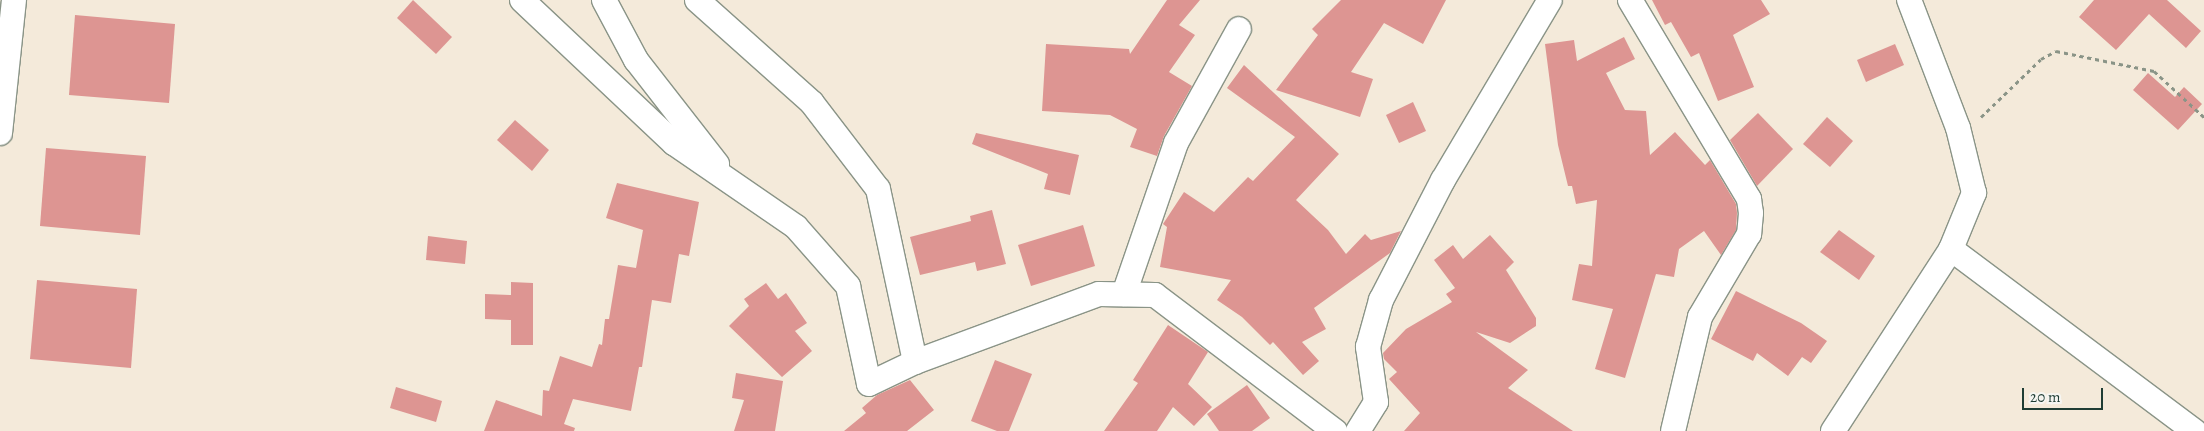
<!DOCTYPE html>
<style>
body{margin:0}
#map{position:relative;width:2204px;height:431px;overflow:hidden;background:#f4eada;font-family:Alegreya,serif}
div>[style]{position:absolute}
.building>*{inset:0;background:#dd9592}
.path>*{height:3px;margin-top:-1.5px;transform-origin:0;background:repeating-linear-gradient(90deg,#8a9487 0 4px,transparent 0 8px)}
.roads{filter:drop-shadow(1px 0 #8a9487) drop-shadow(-1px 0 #8a9487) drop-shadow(0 1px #8a9487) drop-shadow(0 -1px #8a9487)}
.minor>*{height:24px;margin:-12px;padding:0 12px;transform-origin:12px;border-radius:12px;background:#fff}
span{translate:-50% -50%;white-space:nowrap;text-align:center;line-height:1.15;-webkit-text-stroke:4.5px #f6f6f2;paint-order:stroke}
.scale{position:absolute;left:2022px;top:388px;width:81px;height:22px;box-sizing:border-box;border:2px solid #1f3d34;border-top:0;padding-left:6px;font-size:15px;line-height:18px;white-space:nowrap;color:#1f3d34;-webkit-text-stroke:4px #f6f6f2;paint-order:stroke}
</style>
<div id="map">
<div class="building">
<i style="clip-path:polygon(413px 0,452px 37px,436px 54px,397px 18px)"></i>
<i style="clip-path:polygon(1167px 0,1200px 0,1179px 25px,1195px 35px,1169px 72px,1192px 86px,1164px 136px,1157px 156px,1130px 147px,1137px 129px,1110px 115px,1042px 111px,1046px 44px,1129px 49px,1130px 54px)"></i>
<i style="clip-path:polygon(1341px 0,1446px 0,1423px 44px,1384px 23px,1351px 72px,1373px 79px,1360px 117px,1276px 90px,1318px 35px,1312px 29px)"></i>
<i style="clip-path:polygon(1652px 0,1761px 0,1770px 14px,1733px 35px,1754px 87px,1718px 101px,1699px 53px,1691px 57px,1671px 22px,1665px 25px)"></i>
<i style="clip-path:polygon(2094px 0,2167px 0,2201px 31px,2186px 48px,2149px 14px,2116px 50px,2079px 17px)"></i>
<i style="clip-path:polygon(75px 15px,175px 24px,169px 103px,69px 95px)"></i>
<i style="clip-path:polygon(1624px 37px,1635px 59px,1606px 73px,1625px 110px,1646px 111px,1650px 155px,1675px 132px,1705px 165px,1710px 160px,1736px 204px,1737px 213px,1736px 230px,1721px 255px,1704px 231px,1679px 249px,1674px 277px,1656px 274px,1625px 378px,1595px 369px,1613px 309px,1572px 300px,1579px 264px,1592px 266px,1597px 200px,1576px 204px,1572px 186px,1568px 186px,1558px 145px,1545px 44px,1574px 40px,1577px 61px)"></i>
<i style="clip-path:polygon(1895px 44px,1904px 65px,1866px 82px,1857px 60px)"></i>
<i style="clip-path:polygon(1244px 65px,1339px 154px,1296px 200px,1328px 230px,1346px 254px,1365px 234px,1371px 240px,1401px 231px,1390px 253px,1314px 308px,1326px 329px,1302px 342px,1319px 361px,1303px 375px,1273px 342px,1270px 345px,1242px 317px,1217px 300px,1231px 280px,1160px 267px,1167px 227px,1163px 224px,1184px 192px,1214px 212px,1248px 177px,1253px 181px,1295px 137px,1227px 88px)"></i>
<i style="clip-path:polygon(2148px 73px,2175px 97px,2184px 87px,2202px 104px,2178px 130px,2133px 90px)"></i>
<i style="clip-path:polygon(1413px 102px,1426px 131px,1399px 143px,1386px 115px)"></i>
<i style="clip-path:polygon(1758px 113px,1793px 149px,1757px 186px,1730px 140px)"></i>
<i style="clip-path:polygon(1827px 117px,1853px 141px,1830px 167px,1803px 144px)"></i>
<i style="clip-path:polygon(515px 120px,549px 150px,532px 171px,497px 140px)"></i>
<i style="clip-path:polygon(976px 133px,1079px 155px,1070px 195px,1044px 189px,1048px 174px,972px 144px)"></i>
<i style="clip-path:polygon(46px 148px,146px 156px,140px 235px,40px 226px)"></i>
<i style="clip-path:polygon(617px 183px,699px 202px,689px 256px,679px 254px,671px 303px,652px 300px,642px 367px,639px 367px,631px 411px,573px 399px,564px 424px,575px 428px,574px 431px,484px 431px,496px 400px,542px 416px,543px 390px,549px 391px,560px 356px,592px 367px,599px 344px,602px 345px,605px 319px,609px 319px,618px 265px,636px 268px,643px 230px,606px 218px)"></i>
<i style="clip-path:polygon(992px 210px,1006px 264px,977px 271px,975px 262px,920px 275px,910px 237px,971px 221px,970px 216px)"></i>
<i style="clip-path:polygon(1083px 225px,1095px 266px,1031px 286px,1018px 245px)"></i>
<i style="clip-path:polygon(1839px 230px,1875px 256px,1859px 280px,1820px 252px)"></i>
<i style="clip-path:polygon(1490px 235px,1514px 262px,1506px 270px,1536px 318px,1536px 326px,1510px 343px,1476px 332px,1528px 370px,1508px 388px,1573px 431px,1404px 431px,1420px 413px,1389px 379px,1397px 372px,1384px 359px,1383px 353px,1406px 329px,1452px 302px,1446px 294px,1455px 288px,1434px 260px,1453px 245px,1463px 259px)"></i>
<i style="clip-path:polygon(428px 236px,467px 241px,465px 264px,426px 260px)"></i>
<i style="clip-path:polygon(37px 280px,137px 289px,131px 368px,30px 359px)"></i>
<i style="clip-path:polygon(511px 282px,533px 283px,533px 345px,511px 345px,511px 320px,485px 319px,485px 294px,511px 295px)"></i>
<i style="clip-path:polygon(766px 283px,778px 299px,786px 293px,807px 323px,795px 331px,812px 351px,782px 377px,729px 326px,749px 306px,744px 299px)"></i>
<i style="clip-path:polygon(1736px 291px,1801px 323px,1827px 341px,1811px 363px,1802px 357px,1788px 376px,1757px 353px,1753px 361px,1711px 339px)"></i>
<i style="clip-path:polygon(1168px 325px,1208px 352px,1188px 384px,1212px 407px,1194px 426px,1173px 407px,1157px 431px,1104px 431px,1138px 383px,1133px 380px)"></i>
<i style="clip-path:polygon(995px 360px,1032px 374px,1009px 431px,997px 431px,971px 421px)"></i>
<i style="clip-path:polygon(736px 373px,783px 381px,775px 431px,734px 431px,744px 400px,732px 398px)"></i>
<i style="clip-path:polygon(910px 380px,934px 410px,907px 431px,844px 431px,866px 413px,862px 408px,877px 395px)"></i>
<i style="clip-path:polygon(1247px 385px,1270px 418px,1252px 431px,1219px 431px,1207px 414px)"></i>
<i style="clip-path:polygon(396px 387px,442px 401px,436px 422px,390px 408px)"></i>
</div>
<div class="path">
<i style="left:1981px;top:117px;width:83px;rotate:-44deg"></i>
<i style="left:2041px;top:59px;width:17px;rotate:-28deg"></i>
<i style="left:2056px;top:51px;width:100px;rotate:11.5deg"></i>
<i style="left:2154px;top:71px;width:68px;rotate:42.6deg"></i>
</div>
<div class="roads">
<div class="minor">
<i style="left:522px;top:0;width:209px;rotate:43.3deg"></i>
<i style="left:674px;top:143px;width:148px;rotate:34.5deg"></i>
<i style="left:796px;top:227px;width:79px;rotate:48.6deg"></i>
<i style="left:848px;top:286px;width:100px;rotate:77.9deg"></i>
<i style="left:869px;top:384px;width:51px;rotate:-25.6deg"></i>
<i style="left:915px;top:362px;width:196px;rotate:-20.3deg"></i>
<i style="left:1099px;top:294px;width:56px;rotate:1deg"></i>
<i style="left:1155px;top:295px;width:226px;rotate:37.1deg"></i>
<i style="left:604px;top:0;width:68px;rotate:61.9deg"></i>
<i style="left:636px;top:60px;width:132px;rotate:52.1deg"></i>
<i style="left:697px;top:0;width:154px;rotate:41.8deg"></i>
<i style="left:812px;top:103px;width:108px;rotate:52.5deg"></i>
<i style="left:878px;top:189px;width:177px;rotate:77.9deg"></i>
<i style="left:1630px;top:0;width:232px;rotate:59.1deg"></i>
<i style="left:1749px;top:199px;width:14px;rotate:82deg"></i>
<i style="left:1751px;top:213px;width:21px;rotate:95deg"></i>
<i style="left:1749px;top:234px;width:96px;rotate:120.6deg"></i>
<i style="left:1700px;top:317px;width:117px;rotate:103.3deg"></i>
<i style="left:0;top:133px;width:134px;rotate:-84deg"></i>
<i style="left:1951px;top:249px;width:304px;rotate:36.8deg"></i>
<i style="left:1124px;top:294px;width:160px;rotate:-71deg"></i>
<i style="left:1176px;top:143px;width:130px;rotate:-61.1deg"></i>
<i style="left:1358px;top:431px;width:34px;rotate:-58deg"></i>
<i style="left:1376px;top:402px;width:56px;rotate:-98.3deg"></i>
<i style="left:1368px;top:347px;width:49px;rotate:-74.5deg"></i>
<i style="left:1381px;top:300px;width:135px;rotate:-62.7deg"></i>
<i style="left:1443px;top:180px;width:209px;rotate:-59.3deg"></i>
<i style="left:1833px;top:431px;width:217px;rotate:-57deg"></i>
<i style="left:1951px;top:249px;width:61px;rotate:-67.7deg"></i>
<i style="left:1974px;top:193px;width:67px;rotate:-103.8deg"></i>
<i style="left:1958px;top:128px;width:137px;rotate:-110.9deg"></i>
</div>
</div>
<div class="scale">20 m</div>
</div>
